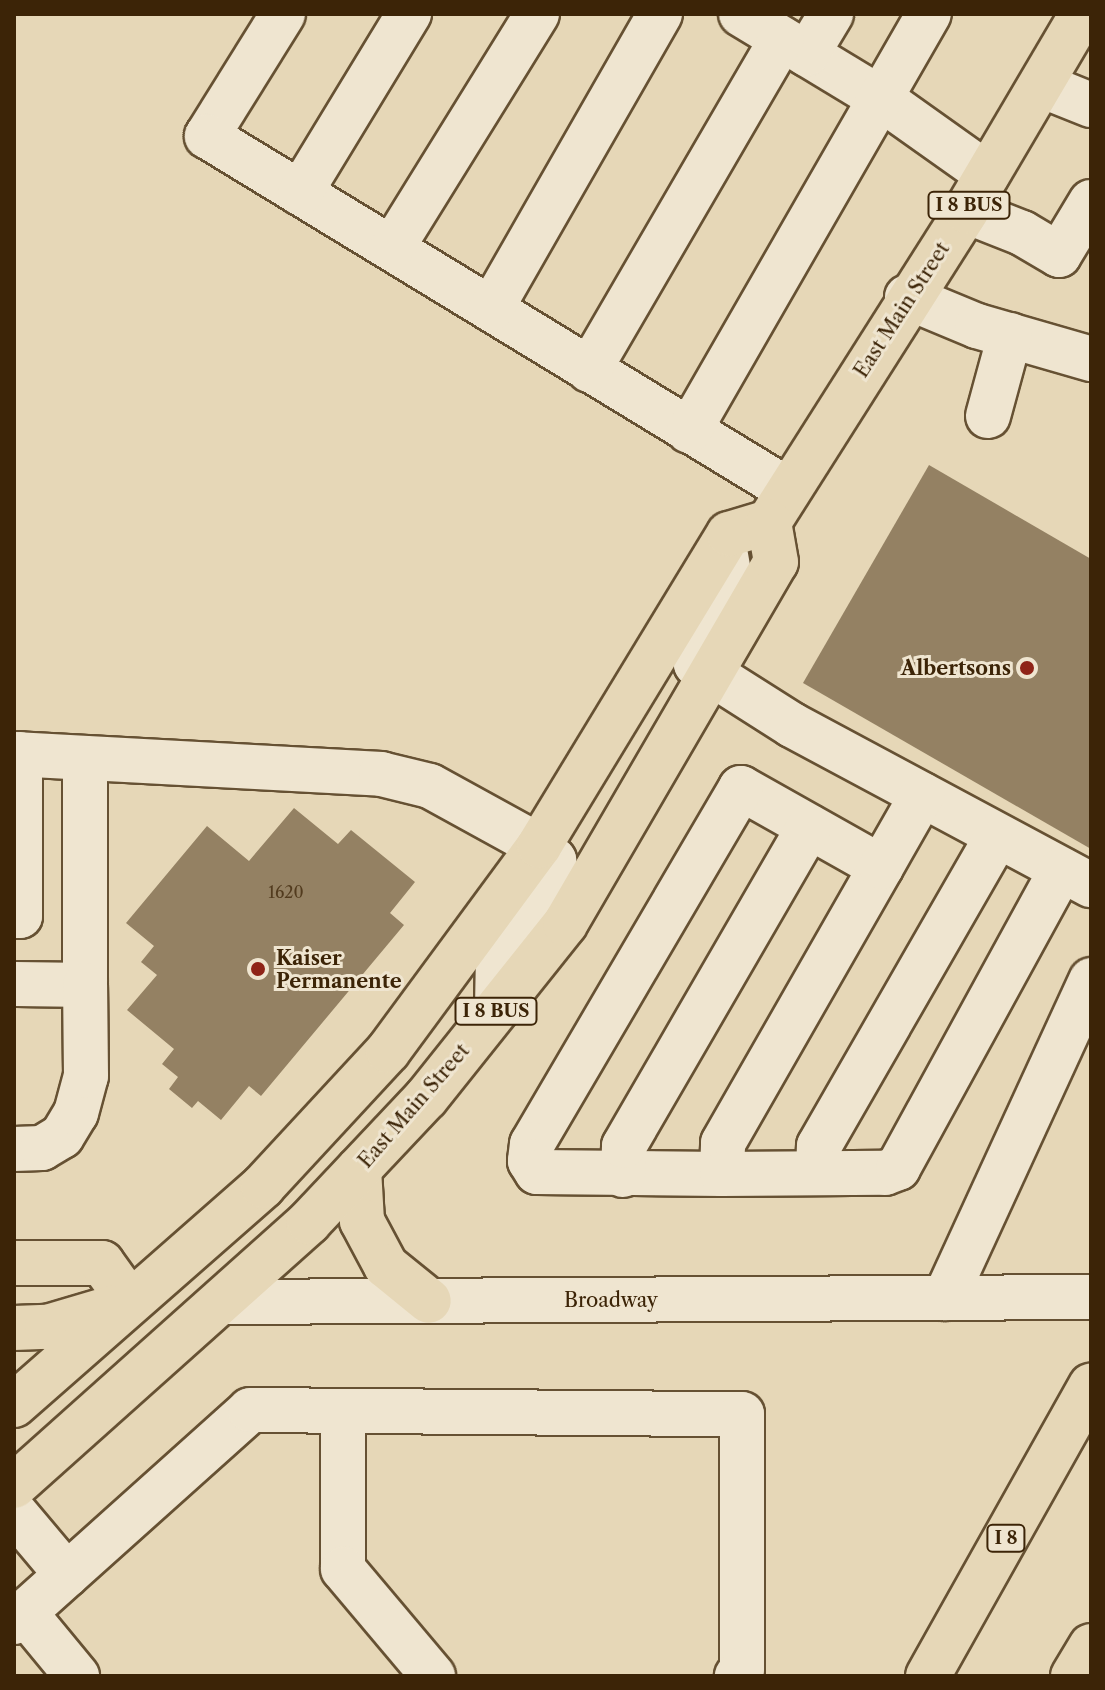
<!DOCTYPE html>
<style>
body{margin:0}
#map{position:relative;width:1105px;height:1690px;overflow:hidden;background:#e6d7b7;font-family:"Libre Caslon Text",serif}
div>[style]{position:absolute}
.building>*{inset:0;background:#948163}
.roads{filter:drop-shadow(2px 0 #665133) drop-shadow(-2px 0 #665133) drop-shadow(0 2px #665133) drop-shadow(0 -2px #665133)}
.minor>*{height:44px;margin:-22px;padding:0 22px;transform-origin:22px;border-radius:22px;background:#efe5d0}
.major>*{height:44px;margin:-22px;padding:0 22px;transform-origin:22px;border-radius:22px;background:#e6d7b7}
.highway>*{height:44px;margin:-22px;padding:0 22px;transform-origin:22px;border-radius:22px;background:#e6d7b7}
.dots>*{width:22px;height:22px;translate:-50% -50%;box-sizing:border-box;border:4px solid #efe5d0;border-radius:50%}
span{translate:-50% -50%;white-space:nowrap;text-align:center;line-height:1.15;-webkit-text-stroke:6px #efe5d0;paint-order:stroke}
.number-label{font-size:16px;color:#523b1e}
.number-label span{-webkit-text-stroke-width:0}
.shield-label span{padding:2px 6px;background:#efe5d0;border:2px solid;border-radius:6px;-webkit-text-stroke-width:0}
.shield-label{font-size:18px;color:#3c2407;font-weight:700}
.street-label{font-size:20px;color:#3c2407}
.poi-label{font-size:20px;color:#3c2407;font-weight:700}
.right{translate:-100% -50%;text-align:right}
.left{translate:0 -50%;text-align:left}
.frame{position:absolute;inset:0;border:16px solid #3c2407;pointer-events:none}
</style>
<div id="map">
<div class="building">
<i style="clip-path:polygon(929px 465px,1091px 559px,1091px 849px,803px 683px)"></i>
<i style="clip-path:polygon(294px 808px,338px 844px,351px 830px,415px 882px,390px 913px,404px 925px,261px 1096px,249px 1086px,221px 1120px,198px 1101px,192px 1108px,169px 1089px,178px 1077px,162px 1064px,174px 1049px,127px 1010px,157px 975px,141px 962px,154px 946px,126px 923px,207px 826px,249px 861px)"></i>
</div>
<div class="roads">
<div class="minor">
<i style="left:283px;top:14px;width:144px;rotate:121.9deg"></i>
<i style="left:207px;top:136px;width:680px;rotate:31.35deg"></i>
<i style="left:741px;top:14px;width:166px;rotate:31.2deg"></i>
<i style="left:883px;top:100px;width:128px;rotate:35.4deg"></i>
<i style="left:807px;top:54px;width:47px;rotate:-59deg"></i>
<i style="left:1041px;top:85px;width:54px;rotate:21.8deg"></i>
<i style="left:300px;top:193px;width:210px;rotate:-58.7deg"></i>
<i style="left:966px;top:211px;width:60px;rotate:21.4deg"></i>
<i style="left:1022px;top:233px;width:43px;rotate:30.7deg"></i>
<i style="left:1059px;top:255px;width:62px;rotate:-58.9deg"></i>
<i style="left:392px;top:248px;width:275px;rotate:-58.2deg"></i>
<i style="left:907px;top:297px;width:76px;rotate:22.5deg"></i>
<i style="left:977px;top:326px;width:119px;rotate:16.1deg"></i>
<i style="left:491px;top:309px;width:340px;rotate:-60.2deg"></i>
<i style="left:589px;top:370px;width:383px;rotate:-59.8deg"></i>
<i style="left:988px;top:416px;width:84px;rotate:-74.8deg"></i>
<i style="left:689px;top:431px;width:481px;rotate:-60.1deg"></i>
<i style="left:724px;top:544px;width:36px;rotate:80deg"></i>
<i style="left:730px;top:579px;width:72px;rotate:117.3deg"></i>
<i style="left:697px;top:643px;width:21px;rotate:93deg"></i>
<i style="left:696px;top:664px;width:114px;rotate:32.4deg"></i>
<i style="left:792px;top:725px;width:339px;rotate:28.2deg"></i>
<i style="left:14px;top:754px;width:368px;rotate:3.1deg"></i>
<i style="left:381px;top:774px;width:50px;rotate:13.8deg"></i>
<i style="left:430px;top:786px;width:124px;rotate:28.8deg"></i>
<i style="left:539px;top:846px;width:21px;rotate:43deg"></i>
<i style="left:554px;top:860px;width:14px;rotate:98deg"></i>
<i style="left:552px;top:874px;width:97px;rotate:123.7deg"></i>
<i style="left:498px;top:955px;width:54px;rotate:91.1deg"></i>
<i style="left:881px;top:867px;width:161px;rotate:-150.6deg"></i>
<i style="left:741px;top:788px;width:413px;rotate:120.4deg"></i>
<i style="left:532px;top:1144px;width:17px;rotate:97deg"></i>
<i style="left:530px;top:1161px;width:13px;rotate:58deg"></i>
<i style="left:537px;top:1172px;width:185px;rotate:0.6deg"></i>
<i style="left:722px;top:1174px;width:31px;rotate:-88deg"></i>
<i style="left:723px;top:1143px;width:318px;rotate:-60.2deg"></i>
<i style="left:881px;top:867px;width:83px;rotate:-60.3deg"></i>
<i style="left:14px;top:916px;width:6px"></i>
<i style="left:20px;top:916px;width:162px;rotate:-90deg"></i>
<i style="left:14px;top:984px;width:71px;rotate:0.8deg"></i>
<i style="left:85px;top:985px;width:227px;rotate:-90deg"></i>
<i style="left:14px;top:1149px;width:28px;rotate:-2deg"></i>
<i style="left:42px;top:1148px;width:23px;rotate:-31deg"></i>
<i style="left:62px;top:1136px;width:27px;rotate:-59deg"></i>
<i style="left:76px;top:1113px;width:38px;rotate:-75deg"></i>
<i style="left:86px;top:1076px;width:91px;rotate:-90.6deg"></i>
<i style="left:818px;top:1173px;width:27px;rotate:-88deg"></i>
<i style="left:819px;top:1146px;width:357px;rotate:-60.1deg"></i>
<i style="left:722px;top:1174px;width:163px;rotate:-0.4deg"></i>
<i style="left:885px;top:1173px;width:14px;rotate:-21deg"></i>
<i style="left:898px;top:1168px;width:340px;rotate:-61.3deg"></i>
<i style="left:623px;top:1175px;width:29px;rotate:-88deg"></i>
<i style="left:624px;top:1146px;width:369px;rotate:-59.9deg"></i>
<i style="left:945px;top:1298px;width:350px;rotate:-65.3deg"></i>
<i style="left:224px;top:1302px;width:867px;rotate:-0.33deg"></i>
<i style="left:343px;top:1411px;width:158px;rotate:90deg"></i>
<i style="left:343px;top:1569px;width:140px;rotate:49.9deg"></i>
<i style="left:14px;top:1512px;width:82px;rotate:49.9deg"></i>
<i style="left:25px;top:1613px;width:82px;rotate:50.5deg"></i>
<i style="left:14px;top:1622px;width:317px;rotate:-41.9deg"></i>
<i style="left:250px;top:1410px;width:492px;rotate:0.5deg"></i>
<i style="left:742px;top:1414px;width:255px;rotate:90deg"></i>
<i style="left:742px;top:1669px;width:9px;rotate:126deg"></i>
</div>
<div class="major">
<i style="left:359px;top:1169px;width:52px;rotate:86.7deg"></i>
<i style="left:362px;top:1221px;width:51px;rotate:61.9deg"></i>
<i style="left:386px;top:1266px;width:55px;rotate:39.1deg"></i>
<i style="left:14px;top:1263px;width:88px"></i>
<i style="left:102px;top:1263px;width:48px;rotate:54.3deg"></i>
<i style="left:14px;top:1328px;width:33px;rotate:-2deg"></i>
<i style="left:47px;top:1327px;width:74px;rotate:-16.5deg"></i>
<i style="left:14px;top:1405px;width:332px;rotate:-41.3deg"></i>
<i style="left:263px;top:1186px;width:184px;rotate:-47.2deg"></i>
<i style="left:388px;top:1051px;width:255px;rotate:-53.6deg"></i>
<i style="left:539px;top:846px;width:365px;rotate:-58.7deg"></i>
<i style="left:729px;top:534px;width:42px;rotate:-16.7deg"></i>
<i style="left:769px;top:522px;width:368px;rotate:-57.6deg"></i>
<i style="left:966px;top:211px;width:229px;rotate:-59.5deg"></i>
<i style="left:14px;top:1486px;width:396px;rotate:-41.8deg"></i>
<i style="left:309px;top:1222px;width:170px;rotate:-46.7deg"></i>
<i style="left:426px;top:1098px;width:223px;rotate:-51.4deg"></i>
<i style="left:565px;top:924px;width:419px;rotate:-59.8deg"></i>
<i style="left:776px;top:562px;width:41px;rotate:-99.9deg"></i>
</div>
<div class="highway">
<i style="left:928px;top:1676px;width:333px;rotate:-60.7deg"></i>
<i style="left:1073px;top:1676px;width:35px;rotate:-59deg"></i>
</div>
</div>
<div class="dots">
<i style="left:1027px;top:668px;background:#8f2418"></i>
<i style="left:258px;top:969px;background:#8f2418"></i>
</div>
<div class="number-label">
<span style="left:286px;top:892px">1620</span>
</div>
<div class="shield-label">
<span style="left:969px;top:205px">I 8 BUS</span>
<span style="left:496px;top:1011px">I 8 BUS</span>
<span style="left:1006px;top:1538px">I 8</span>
</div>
<div class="street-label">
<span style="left:902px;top:310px;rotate:-57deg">East Main Street</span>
<span style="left:414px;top:1106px;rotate:-49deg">East Main Street</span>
<span style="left:611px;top:1300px">Broadway</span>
</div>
<div class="poi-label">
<span class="right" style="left:1011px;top:668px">Albertsons</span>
<span class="left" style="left:276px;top:970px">Kaiser<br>Permanente</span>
</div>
<div class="frame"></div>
</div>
